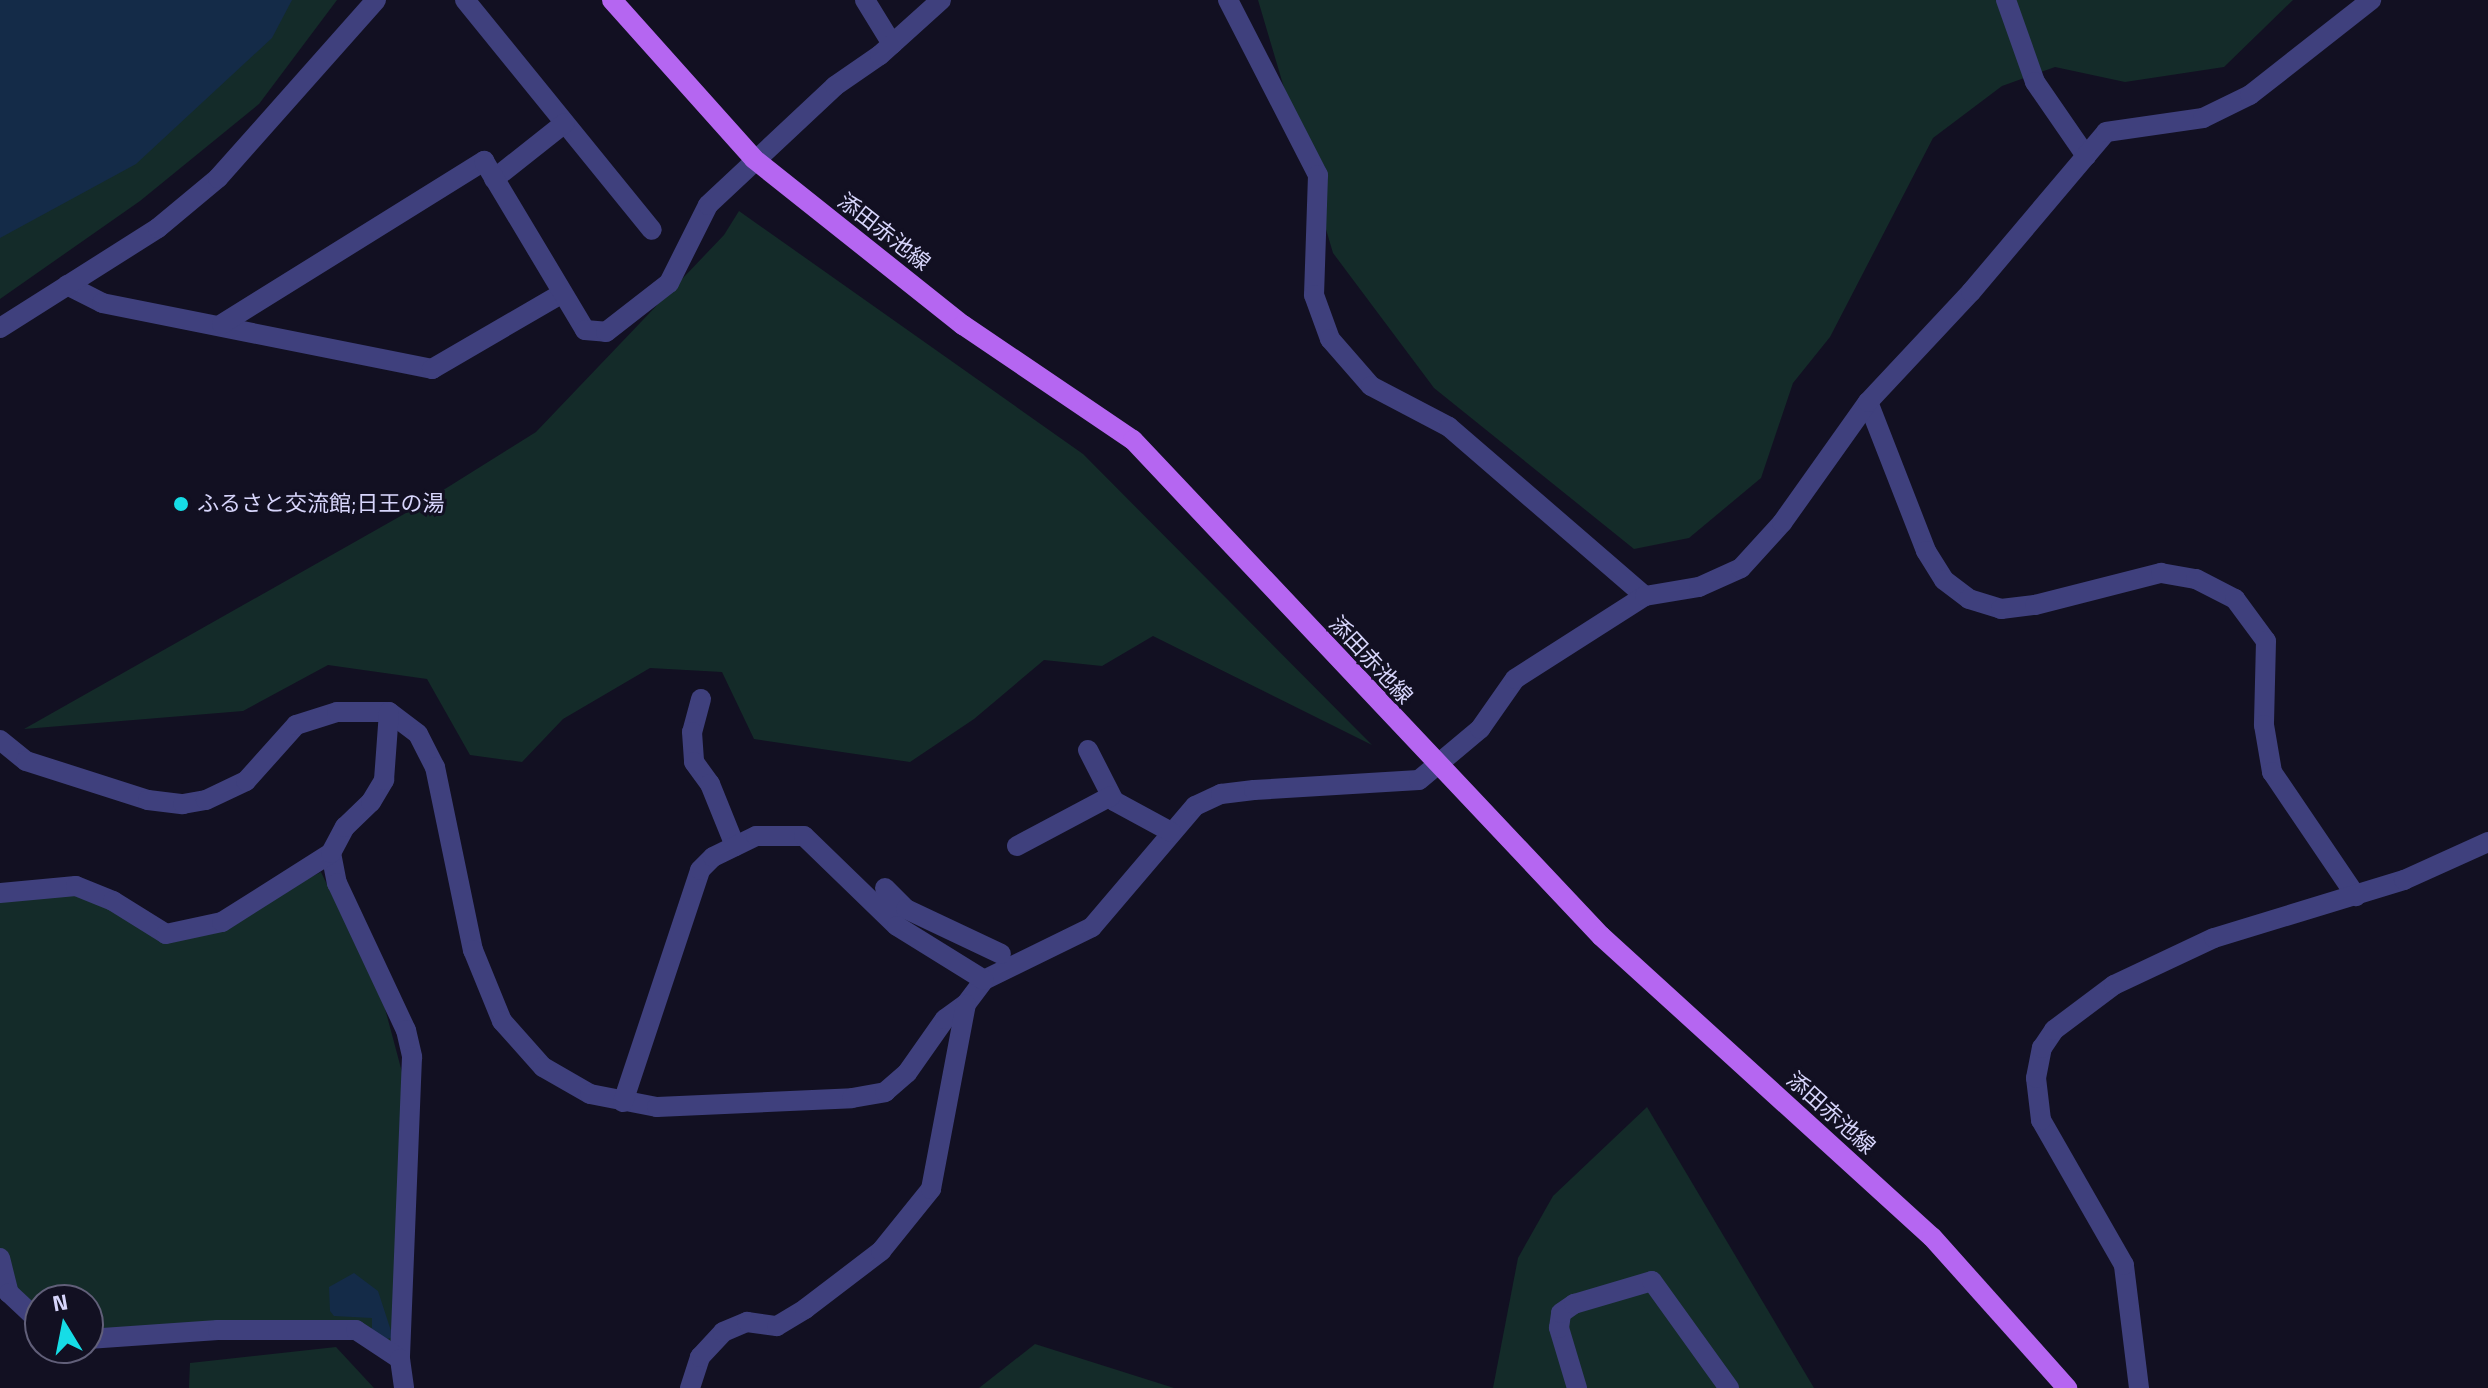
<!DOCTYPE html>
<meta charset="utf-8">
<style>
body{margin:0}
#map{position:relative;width:2488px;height:1388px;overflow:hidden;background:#121022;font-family:"Titillium Web","Noto Sans JP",sans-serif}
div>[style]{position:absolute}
.green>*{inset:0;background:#142b29}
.water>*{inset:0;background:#142b48}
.minor>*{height:20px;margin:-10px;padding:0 10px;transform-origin:10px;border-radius:10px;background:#3f407d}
.major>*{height:20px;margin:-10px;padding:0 10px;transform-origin:10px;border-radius:10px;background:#b566f1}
.dots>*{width:22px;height:22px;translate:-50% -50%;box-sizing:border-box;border:4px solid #121022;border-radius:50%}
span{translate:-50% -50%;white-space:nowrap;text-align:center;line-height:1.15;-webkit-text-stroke:6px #121022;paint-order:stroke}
.street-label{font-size:22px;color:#d7d5fb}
.poi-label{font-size:22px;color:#d7d5fb}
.left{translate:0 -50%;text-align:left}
.north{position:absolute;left:24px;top:1284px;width:80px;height:80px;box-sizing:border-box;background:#121022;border:2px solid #615f79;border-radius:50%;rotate:350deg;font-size:22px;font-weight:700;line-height:32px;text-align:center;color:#d7d5fb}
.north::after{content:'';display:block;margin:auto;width:28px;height:36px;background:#16dde6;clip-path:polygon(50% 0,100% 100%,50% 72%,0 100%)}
</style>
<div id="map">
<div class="green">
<i style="clip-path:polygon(0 0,337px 0,259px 104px,140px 201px,0 299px)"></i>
<i style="clip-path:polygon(1258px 0,2293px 0,2224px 67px,2125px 82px,2055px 67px,2002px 86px,1933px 138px,1830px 337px,1793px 383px,1761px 478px,1689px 538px,1634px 549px,1434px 388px,1333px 253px)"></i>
<i style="clip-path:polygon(739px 211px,1083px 454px,1372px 745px,1153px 636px,1102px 666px,1044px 660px,974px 719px,910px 762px,754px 739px,722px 672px,650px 668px,563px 719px,522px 762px,470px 755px,427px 679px,328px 665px,243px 711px,24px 729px,413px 509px,536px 432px,724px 235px)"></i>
<i style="clip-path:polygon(321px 872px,383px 1001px,406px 1087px,397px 1341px,387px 1344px,356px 1330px,88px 1339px,88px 1300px,40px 1300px,40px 1322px,31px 1317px,0 1258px,0 893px,76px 886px,166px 934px,222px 922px)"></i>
<i style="clip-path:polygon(1647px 1107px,1814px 1388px,1493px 1388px,1518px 1258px,1553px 1196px)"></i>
<i style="clip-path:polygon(1035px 1344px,1174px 1388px,979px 1388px)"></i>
<i style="clip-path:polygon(336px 1347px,374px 1388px,189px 1388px,190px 1363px)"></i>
</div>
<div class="water">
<i style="clip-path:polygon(0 0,292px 0,272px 38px,136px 164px,0 238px)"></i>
<i style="clip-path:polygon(354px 1273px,378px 1291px,393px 1337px,384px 1340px,372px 1329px,372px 1318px,334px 1316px,330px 1311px,329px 1287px)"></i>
</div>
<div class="minor">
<i style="left:465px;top:0;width:296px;rotate:50.9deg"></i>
<i style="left:865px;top:0;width:52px;rotate:58.5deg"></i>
<i style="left:1228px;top:0;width:197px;rotate:62.8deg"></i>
<i style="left:1318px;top:175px;width:120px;rotate:91.9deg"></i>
<i style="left:1314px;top:295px;width:47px;rotate:70deg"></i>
<i style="left:1330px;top:339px;width:62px;rotate:48.9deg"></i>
<i style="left:1371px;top:386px;width:88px;rotate:27.7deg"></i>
<i style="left:1449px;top:427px;width:259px;rotate:40.8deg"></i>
<i style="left:2006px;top:0;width:87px;rotate:70.5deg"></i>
<i style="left:2035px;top:82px;width:90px;rotate:55.4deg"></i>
<i style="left:494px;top:179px;width:90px;rotate:-38.3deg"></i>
<i style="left:67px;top:285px;width:39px;rotate:27deg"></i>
<i style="left:102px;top:303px;width:337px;rotate:11.3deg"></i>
<i style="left:432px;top:369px;width:149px;rotate:-30.2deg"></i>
<i style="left:222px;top:324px;width:309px;rotate:-31.9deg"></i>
<i style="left:484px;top:161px;width:197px;rotate:59.1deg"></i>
<i style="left:585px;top:330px;width:21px;rotate:5deg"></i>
<i style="left:606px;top:332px;width:80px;rotate:-37.9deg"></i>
<i style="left:669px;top:283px;width:87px;rotate:-63.4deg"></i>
<i style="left:708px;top:205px;width:174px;rotate:-43.1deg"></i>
<i style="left:835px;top:86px;width:55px;rotate:-34.6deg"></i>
<i style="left:880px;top:55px;width:82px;rotate:-42deg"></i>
<i style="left:0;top:328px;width:187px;rotate:-32.3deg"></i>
<i style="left:158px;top:228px;width:78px;rotate:-39.8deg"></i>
<i style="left:218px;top:178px;width:238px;rotate:-48.4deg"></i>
<i style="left:1868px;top:402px;width:160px;rotate:68.7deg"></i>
<i style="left:1926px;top:551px;width:34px;rotate:58deg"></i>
<i style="left:1944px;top:580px;width:31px;rotate:37deg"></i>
<i style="left:1969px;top:599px;width:34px;rotate:17deg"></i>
<i style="left:2001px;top:609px;width:34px;rotate:-7deg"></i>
<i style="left:2035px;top:605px;width:130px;rotate:-14.3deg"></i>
<i style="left:2161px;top:573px;width:36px;rotate:10deg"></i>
<i style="left:2196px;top:579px;width:44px;rotate:27.1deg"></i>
<i style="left:2235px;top:599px;width:52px;rotate:53.6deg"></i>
<i style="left:2266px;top:641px;width:84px;rotate:91.4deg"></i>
<i style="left:2264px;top:725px;width:48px;rotate:80.3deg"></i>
<i style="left:2272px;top:772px;width:150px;rotate:55.9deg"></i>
<i style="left:701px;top:699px;width:34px;rotate:105deg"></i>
<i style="left:692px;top:732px;width:30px;rotate:86deg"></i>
<i style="left:694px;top:762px;width:27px;rotate:54deg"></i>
<i style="left:710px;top:784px;width:67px;rotate:68deg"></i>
<i style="left:0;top:740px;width:33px;rotate:39deg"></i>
<i style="left:26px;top:761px;width:128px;rotate:17.7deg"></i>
<i style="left:148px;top:800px;width:35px;rotate:7deg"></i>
<i style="left:183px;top:804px;width:23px;rotate:-10deg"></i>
<i style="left:206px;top:800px;width:44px;rotate:-25.4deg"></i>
<i style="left:246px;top:781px;width:75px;rotate:-48.2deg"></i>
<i style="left:296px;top:725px;width:43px;rotate:-17.6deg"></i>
<i style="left:337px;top:712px;width:52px"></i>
<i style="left:389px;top:712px;width:36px;rotate:37deg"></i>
<i style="left:418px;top:734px;width:37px;rotate:63deg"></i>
<i style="left:435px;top:767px;width:187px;rotate:78.3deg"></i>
<i style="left:473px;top:950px;width:77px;rotate:67.8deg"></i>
<i style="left:502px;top:1021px;width:62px;rotate:48.3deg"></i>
<i style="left:543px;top:1067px;width:54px;rotate:29.9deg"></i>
<i style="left:590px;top:1094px;width:68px;rotate:11deg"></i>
<i style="left:657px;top:1107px;width:195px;rotate:-2.6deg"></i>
<i style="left:852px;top:1098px;width:34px;rotate:-10deg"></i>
<i style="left:885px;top:1092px;width:29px;rotate:-41deg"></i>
<i style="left:907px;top:1073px;width:66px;rotate:-54.9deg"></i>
<i style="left:945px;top:1019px;width:26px;rotate:-36deg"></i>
<i style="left:966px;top:1004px;width:30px;rotate:-53deg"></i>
<i style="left:984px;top:980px;width:120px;rotate:-26.1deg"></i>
<i style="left:1092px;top:927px;width:159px;rotate:-49.6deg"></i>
<i style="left:1195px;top:806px;width:29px;rotate:-25deg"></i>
<i style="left:1221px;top:794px;width:33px;rotate:-7deg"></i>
<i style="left:1254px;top:790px;width:165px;rotate:-3.5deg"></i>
<i style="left:1419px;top:780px;width:80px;rotate:-39.9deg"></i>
<i style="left:1480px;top:729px;width:61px;rotate:-55deg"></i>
<i style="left:1515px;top:679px;width:154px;rotate:-32.6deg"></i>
<i style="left:1645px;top:596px;width:55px;rotate:-9.5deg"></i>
<i style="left:1699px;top:587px;width:46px;rotate:-24.3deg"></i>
<i style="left:1741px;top:568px;width:61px;rotate:-47.7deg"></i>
<i style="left:1782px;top:523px;width:148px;rotate:-54.6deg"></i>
<i style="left:1868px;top:402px;width:151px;rotate:-46.9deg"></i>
<i style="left:1971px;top:292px;width:209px;rotate:-49.8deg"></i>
<i style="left:2106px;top:132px;width:98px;rotate:-8.2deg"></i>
<i style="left:2203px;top:118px;width:52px;rotate:-26.1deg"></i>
<i style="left:2250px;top:95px;width:154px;rotate:-38.1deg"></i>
<i style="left:1088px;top:750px;width:57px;rotate:63deg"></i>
<i style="left:1114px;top:801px;width:65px;rotate:28.5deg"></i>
<i style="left:1017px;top:846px;width:106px;rotate:-28deg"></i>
<i style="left:331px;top:853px;width:31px;rotate:79deg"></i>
<i style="left:337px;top:883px;width:162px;rotate:64.9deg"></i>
<i style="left:406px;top:1030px;width:28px;rotate:77deg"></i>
<i style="left:412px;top:1057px;width:302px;rotate:92.3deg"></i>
<i style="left:885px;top:888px;width:30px;rotate:45deg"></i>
<i style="left:906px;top:909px;width:105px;rotate:25.3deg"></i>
<i style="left:0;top:893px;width:76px;rotate:-5.3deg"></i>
<i style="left:76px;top:886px;width:40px;rotate:22deg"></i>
<i style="left:113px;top:901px;width:62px;rotate:31.9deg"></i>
<i style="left:166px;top:934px;width:57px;rotate:-12.1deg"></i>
<i style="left:222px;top:922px;width:129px;rotate:-32.3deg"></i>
<i style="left:331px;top:853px;width:30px;rotate:-62deg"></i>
<i style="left:345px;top:827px;width:36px;rotate:-44deg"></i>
<i style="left:371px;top:802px;width:26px;rotate:-59deg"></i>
<i style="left:384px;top:780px;width:68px;rotate:-85.8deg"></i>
<i style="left:623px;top:1102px;width:244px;rotate:-71.6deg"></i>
<i style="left:700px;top:870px;width:18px;rotate:-45deg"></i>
<i style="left:713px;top:857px;width:48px;rotate:-26deg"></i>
<i style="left:756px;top:836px;width:48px"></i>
<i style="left:804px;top:836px;width:129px;rotate:44.1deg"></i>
<i style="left:897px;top:926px;width:102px;rotate:31.8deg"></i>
<i style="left:0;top:1258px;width:36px;rotate:76deg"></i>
<i style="left:9px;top:1293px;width:42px;rotate:43.1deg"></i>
<i style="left:88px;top:1339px;width:130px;rotate:-4deg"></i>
<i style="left:218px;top:1330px;width:138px"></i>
<i style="left:356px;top:1330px;width:53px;rotate:33.4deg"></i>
<i style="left:400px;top:1359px;width:29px;rotate:82deg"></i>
<i style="left:690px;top:1388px;width:33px;rotate:-72deg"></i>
<i style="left:700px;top:1357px;width:34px;rotate:-47deg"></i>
<i style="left:723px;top:1332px;width:26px;rotate:-23deg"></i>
<i style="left:747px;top:1322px;width:30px;rotate:8deg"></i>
<i style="left:777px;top:1326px;width:33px;rotate:-31deg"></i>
<i style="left:805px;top:1309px;width:96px;rotate:-37.3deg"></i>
<i style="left:881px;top:1251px;width:80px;rotate:-51.1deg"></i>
<i style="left:931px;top:1189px;width:188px;rotate:-79.3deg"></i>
<i style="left:1577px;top:1388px;width:63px;rotate:-106.7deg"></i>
<i style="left:1559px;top:1328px;width:15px;rotate:-82deg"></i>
<i style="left:1561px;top:1313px;width:16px;rotate:-35deg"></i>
<i style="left:1574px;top:1304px;width:81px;rotate:-16.4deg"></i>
<i style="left:1652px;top:1281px;width:132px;rotate:54.3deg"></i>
<i style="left:2139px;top:1388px;width:124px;rotate:-97deg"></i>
<i style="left:2124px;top:1265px;width:167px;rotate:-119.8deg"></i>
<i style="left:2041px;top:1120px;width:42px;rotate:-96.8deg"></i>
<i style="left:2036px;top:1078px;width:31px;rotate:-79deg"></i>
<i style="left:2042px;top:1048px;width:22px;rotate:-56deg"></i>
<i style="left:2054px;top:1030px;width:75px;rotate:-36.9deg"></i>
<i style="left:2114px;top:985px;width:110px;rotate:-25.2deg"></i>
<i style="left:2214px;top:938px;width:199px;rotate:-17deg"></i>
<i style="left:2404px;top:880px;width:92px;rotate:-24.3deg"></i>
</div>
<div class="major">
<i style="left:612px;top:0;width:213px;rotate:48.2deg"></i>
<i style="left:754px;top:159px;width:267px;rotate:38.5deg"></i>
<i style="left:963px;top:325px;width:205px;rotate:34.1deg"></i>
<i style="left:1133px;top:440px;width:682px;rotate:46.66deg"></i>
<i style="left:1601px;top:936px;width:447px;rotate:42.3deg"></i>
<i style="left:1932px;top:1237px;width:203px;rotate:48.2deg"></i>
</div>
<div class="dots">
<i style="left:181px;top:504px;background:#16dde6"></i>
</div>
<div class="street-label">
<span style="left:884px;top:232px;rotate:38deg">添田赤池線</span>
<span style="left:1371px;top:660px;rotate:47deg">添田赤池線</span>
<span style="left:1831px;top:1113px;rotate:42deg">添田赤池線</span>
</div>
<div class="poi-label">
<span class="left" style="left:197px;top:504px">ふるさと交流館;日王の湯</span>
</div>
<div class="north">N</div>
</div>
